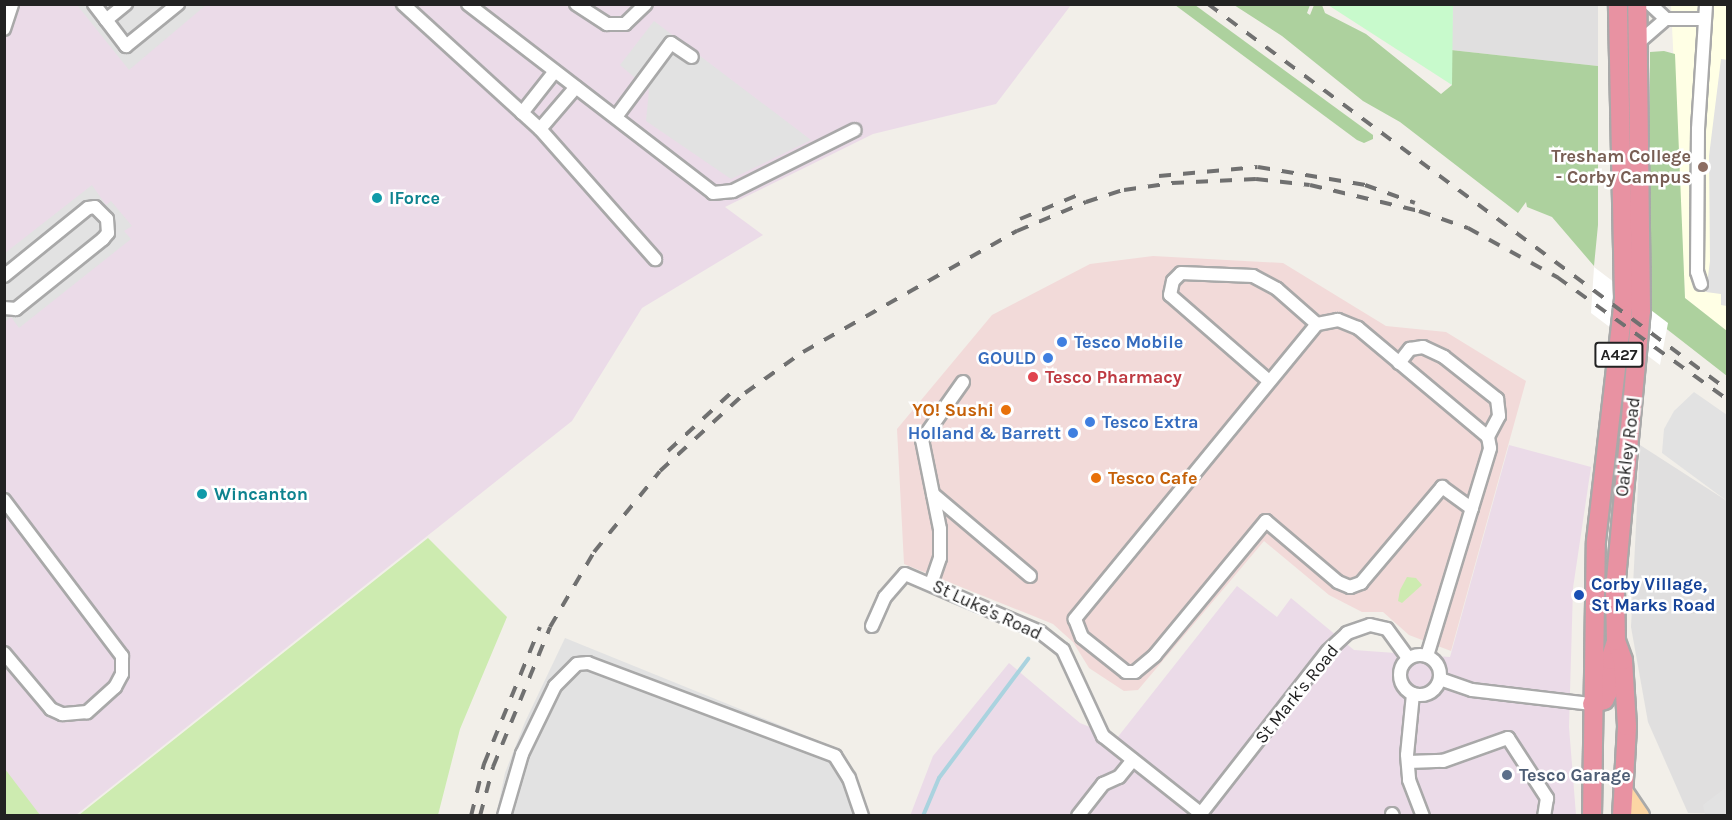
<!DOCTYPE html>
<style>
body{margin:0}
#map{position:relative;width:1732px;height:820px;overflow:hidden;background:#f2efe9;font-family:Karla,sans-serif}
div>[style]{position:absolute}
.residential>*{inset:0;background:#e0dfdf}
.commercial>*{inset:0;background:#f2dad9}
.industrial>*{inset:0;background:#ebdbe8}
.education>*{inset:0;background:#ffffe5}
.grass>*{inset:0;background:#cdebb0}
.forest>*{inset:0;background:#add19e}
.park>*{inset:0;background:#c8facc}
.parking>*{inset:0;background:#e2e2e2}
.pier>*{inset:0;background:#fff}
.stream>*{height:4px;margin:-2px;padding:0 2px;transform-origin:2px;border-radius:2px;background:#aad3df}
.roads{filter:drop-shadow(2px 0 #a9a9a9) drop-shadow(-2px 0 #a9a9a9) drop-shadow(0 2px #a9a9a9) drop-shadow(0 -2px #a9a9a9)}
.minor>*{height:12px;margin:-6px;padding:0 6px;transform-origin:6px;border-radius:6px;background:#fff}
.minor>.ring{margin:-6px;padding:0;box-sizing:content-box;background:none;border:12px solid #fff;border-radius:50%}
.major>*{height:16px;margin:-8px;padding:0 8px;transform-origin:8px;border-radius:8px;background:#fcd6a4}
.highway>*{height:18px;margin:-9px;padding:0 9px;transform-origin:9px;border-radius:9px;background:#e892a2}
.rail>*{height:4px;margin-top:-2px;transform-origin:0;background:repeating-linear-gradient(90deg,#707070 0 12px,transparent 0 24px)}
.dots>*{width:16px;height:16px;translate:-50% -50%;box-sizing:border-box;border:3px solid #fff;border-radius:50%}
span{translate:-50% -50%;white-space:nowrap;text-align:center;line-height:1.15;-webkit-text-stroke:5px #fff;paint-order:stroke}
.shield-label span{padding:2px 4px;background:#fff;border:2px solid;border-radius:4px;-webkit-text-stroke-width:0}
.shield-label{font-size:16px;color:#222;font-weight:700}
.education-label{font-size:18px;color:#785e54;font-weight:700}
.right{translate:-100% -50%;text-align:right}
.culture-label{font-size:18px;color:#0d838f;font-weight:700}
.left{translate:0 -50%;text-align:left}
.shop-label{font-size:18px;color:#366cbe;font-weight:700}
.health-label{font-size:18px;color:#be3a42;font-weight:700}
.food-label{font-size:18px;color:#c56008;font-weight:700}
.street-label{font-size:18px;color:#222}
.transit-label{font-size:18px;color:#164399;font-weight:700}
.service-label{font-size:18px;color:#4e5e75;font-weight:700}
.frame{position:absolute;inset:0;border:6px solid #222;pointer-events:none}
</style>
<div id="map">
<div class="residential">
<i style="clip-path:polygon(1453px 5px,1598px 5px,1598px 66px,1451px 50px)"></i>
<i style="clip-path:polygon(1640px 445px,1727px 501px,1727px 814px,1688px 813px,1648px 722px,1631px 627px)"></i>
</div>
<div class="commercial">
<i style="clip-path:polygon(1153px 256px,1283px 263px,1386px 326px,1446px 332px,1526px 381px,1451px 651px,1409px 635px,1383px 612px,1362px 612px,1329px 595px,1264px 541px,1138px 690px,1124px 691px,1089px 668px,1073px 642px,1053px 624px,904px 564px,897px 429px,992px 315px,1090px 264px)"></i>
</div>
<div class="industrial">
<i style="clip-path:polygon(5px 5px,1071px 5px,996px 104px,873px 134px,725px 207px,763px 235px,642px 308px,572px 421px,76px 815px,5px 816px)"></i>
<i style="clip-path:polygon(1509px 445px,1591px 467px,1573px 588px,1569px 727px,1576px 815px,910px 816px,933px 756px,1009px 663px,1080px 723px,1117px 738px,1237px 586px,1277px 617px,1291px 598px,1354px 650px,1450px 657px)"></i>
</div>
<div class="education">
<i style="clip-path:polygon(1671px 5px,1727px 5px,1727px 331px,1685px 298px)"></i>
</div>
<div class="grass">
<i style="clip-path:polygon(428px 538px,507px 617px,460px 729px,438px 815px,79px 815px)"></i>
<i style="clip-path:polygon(1407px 577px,1416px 578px,1422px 585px,1402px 603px,1398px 601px,1400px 590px)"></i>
<i style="clip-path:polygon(5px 769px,40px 815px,5px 815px)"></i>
</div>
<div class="forest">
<i style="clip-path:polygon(1175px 5px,1195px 5px,1373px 135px,1373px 139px,1364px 143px,1357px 140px)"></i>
<i style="clip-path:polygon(1234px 5px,1310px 5px,1307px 13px,1310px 15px,1314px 5px,1322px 5px,1325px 13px,1366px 34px,1441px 94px,1452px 85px,1451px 50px,1598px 66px,1598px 225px,1594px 266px,1552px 217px,1527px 207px,1526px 202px,1518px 213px,1400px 122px,1363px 101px,1282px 36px)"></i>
<i style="clip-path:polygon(1664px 51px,1675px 54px,1685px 298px,1727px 331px,1727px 376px,1650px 316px,1650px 52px)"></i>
</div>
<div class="park">
<i style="clip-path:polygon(1328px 5px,1453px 5px,1452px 85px)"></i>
</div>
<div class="parking">
<i style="clip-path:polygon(77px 5px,206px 5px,129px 70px)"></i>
<i style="clip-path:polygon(654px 21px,811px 140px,731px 179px,646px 121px,649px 90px,620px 65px)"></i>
<i style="clip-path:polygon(1721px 59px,1728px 60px,1727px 306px,1721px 305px,1721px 294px,1706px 292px,1710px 261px,1709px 156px)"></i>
<i style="clip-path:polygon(92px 185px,106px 205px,111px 201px,132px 226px,124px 231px,131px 239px,19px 328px,11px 317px,5px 322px,5px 253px)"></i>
<i style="clip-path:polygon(1694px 392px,1727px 415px,1727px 501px,1662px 453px,1664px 429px,1674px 411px)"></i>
<i style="clip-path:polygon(565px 638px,829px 745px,854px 779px,860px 816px,496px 816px,505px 773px,525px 722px)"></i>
<i style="clip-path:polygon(1724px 789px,1727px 814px,1705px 814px,1703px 805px)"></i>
</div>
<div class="pier">
<i style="clip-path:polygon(1594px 267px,1668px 323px,1660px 365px,1591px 313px)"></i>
</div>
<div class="stream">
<i style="left:923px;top:816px;width:41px;rotate:-67.2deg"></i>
<i style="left:939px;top:778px;width:149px;rotate:-53.2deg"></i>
</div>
<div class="roads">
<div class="minor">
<i style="left:94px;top:4px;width:53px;rotate:52.7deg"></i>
<i style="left:126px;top:46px;width:67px;rotate:-38.9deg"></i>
<i style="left:403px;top:4px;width:185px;rotate:42.4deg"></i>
<i style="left:540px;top:129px;width:174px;rotate:48.5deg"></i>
<i style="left:468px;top:4px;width:309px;rotate:37.6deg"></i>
<i style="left:713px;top:193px;width:20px;rotate:-6deg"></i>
<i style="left:733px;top:191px;width:136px;rotate:-26.6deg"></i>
<i style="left:576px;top:4px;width:37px;rotate:33deg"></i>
<i style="left:607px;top:24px;width:18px"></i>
<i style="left:625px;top:24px;width:29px;rotate:-44deg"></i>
<i style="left:1650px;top:4px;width:22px;rotate:43deg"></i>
<i style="left:106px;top:20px;width:26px;rotate:-39deg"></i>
<i style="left:4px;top:29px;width:26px;rotate:-72deg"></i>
<i style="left:1638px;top:43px;width:37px;rotate:-41deg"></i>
<i style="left:1666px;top:19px;width:39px"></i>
<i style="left:522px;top:113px;width:53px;rotate:-51.8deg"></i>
<i style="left:616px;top:117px;width:92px;rotate:-53.4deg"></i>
<i style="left:671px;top:43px;width:25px;rotate:34deg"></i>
<i style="left:540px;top:129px;width:55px;rotate:-49.4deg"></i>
<i style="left:4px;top:276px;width:108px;rotate:-39deg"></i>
<i style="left:88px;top:208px;width:7px;rotate:-8deg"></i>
<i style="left:95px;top:207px;width:17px;rotate:45deg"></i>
<i style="left:107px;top:219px;width:14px;rotate:86deg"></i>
<i style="left:108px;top:233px;width:8px;rotate:130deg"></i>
<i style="left:103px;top:239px;width:112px;rotate:141.2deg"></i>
<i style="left:16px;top:309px;width:12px;rotate:-175deg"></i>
<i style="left:1701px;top:284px;width:13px;rotate:-108deg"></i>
<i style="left:1697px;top:272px;width:143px;rotate:-89.6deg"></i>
<i style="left:1698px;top:129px;width:125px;rotate:-86.3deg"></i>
<i style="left:1399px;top:363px;width:18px;rotate:-52deg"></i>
<i style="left:1410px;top:349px;width:13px;rotate:-9deg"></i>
<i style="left:1423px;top:347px;width:23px;rotate:25deg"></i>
<i style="left:1444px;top:357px;width:68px;rotate:38.4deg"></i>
<i style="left:1497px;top:399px;width:17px;rotate:83deg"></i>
<i style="left:1499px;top:416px;width:24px;rotate:118deg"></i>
<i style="left:1269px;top:381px;width:131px;rotate:-139deg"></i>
<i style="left:1170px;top:295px;width:14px;rotate:-78deg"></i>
<i style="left:1173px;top:281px;width:11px;rotate:-45deg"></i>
<i style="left:1181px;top:273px;width:72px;rotate:2.4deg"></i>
<i style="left:1253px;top:276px;width:27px;rotate:28deg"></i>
<i style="left:1277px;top:289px;width:53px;rotate:41.2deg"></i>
<i style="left:933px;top:494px;width:127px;rotate:40.2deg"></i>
<i style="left:4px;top:500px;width:196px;rotate:52.9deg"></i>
<i style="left:122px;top:656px;width:18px;rotate:90deg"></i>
<i style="left:122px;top:674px;width:15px;rotate:118deg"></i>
<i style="left:115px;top:687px;width:38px;rotate:138deg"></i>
<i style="left:87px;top:712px;width:25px;rotate:175deg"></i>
<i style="left:62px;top:714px;width:12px;rotate:-156deg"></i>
<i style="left:51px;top:709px;width:73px;rotate:-130deg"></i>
<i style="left:931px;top:584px;width:28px;rotate:-71deg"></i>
<i style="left:940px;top:558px;width:29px;rotate:-90deg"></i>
<i style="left:940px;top:529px;width:91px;rotate:-101.4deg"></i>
<i style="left:922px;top:440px;width:71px;rotate:-54.7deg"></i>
<i style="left:872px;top:626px;width:32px;rotate:-66deg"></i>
<i style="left:885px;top:597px;width:30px;rotate:-49deg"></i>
<i style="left:905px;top:574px;width:147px;rotate:23.2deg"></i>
<i style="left:1040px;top:632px;width:29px;rotate:38deg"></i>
<i style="left:1063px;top:650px;width:95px;rotate:65.1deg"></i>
<i style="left:1103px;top:736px;width:124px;rotate:38.4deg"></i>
<i class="ring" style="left:1400px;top:655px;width:28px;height:28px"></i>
<i style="left:1427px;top:656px;width:217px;rotate:-73.1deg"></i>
<i style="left:1490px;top:448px;width:11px;rotate:-100deg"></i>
<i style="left:1488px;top:437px;width:170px;rotate:-140deg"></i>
<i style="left:1358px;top:328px;width:22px;rotate:-158deg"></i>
<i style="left:1338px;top:320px;width:21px;rotate:169deg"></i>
<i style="left:1317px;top:324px;width:382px;rotate:129.4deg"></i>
<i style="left:1075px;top:619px;width:19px;rotate:69deg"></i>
<i style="left:1082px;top:637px;width:56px;rotate:38.5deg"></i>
<i style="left:1126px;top:672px;width:9px"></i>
<i style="left:1135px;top:672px;width:26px;rotate:-40deg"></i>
<i style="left:1155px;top:655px;width:174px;rotate:-50.4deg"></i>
<i style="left:1266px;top:521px;width:94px;rotate:40.3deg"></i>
<i style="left:1338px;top:582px;width:13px;rotate:23deg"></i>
<i style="left:1350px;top:587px;width:12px;rotate:-20deg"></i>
<i style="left:1361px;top:583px;width:126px;rotate:-49.8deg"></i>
<i style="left:1442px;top:487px;width:37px;rotate:36deg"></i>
<i style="left:1440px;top:679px;width:34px;rotate:19deg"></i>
<i style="left:1472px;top:690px;width:121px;rotate:6.7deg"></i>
<i style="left:1413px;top:694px;width:61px;rotate:95.6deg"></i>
<i style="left:1407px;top:755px;width:25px;rotate:85deg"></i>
<i style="left:1409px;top:780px;width:39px;rotate:69deg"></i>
<i style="left:1408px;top:762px;width:35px;rotate:-2deg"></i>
<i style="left:1443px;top:761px;width:69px;rotate:-19.5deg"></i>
<i style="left:1508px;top:738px;width:72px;rotate:57deg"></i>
<i style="left:1547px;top:798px;width:18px;rotate:99deg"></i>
<i style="left:1392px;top:814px;width:2px;rotate:63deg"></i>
<i style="left:504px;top:816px;width:65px;rotate:-73.8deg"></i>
<i style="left:522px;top:754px;width:76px;rotate:-64.1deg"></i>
<i style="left:555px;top:686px;width:31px;rotate:-45deg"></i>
<i style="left:577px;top:664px;width:11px;rotate:-5deg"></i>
<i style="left:588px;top:663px;width:264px;rotate:20.6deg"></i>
<i style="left:835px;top:756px;width:26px;rotate:58deg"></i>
<i style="left:849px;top:778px;width:40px;rotate:71.1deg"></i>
<i style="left:1078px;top:816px;width:41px;rotate:-52deg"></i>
<i style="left:1103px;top:784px;width:17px;rotate:-24deg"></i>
<i style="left:1119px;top:777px;width:22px;rotate:-51deg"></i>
<i style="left:1199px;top:816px;width:209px;rotate:-52deg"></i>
<i style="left:1328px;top:651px;width:26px;rotate:-43deg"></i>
<i style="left:1347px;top:633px;width:24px;rotate:-19deg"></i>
<i style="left:1370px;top:625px;width:17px;rotate:13deg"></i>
<i style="left:1387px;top:629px;width:36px;rotate:54deg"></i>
</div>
<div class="major">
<i style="left:1625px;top:792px;width:29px;rotate:56deg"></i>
</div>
<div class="highway">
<i style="left:1592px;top:704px;width:13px;rotate:-18deg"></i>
<i style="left:1604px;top:700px;width:9px;rotate:-63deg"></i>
<i style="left:1608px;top:692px;width:32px;rotate:-86deg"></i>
<i style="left:1610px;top:660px;width:20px;rotate:-72deg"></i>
<i style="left:1592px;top:816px;width:275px;rotate:-89.2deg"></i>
<i style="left:1596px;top:541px;width:245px;rotate:-83.4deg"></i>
<i style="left:1624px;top:298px;width:294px;rotate:-91.2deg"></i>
<i style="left:1622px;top:816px;width:90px;rotate:-86.8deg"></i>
<i style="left:1627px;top:726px;width:66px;rotate:-93.5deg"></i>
<i style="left:1623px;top:660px;width:20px;rotate:-110deg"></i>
<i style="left:1616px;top:641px;width:51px;rotate:-91.1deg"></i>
<i style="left:1615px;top:590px;width:280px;rotate:-84.7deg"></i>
<i style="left:1641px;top:311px;width:307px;rotate:-90.7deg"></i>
</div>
</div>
<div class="rail">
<i style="left:1208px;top:4px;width:648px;rotate:36.59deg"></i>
<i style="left:1159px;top:176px;width:99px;rotate:-5.2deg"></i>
<i style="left:1258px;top:167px;width:109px;rotate:9.5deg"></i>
<i style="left:1365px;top:185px;width:53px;rotate:19.8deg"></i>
<i style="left:1020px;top:219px;width:63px;rotate:-22.5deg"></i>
<i style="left:668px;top:451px;width:87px;rotate:-42.7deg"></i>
<i style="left:471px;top:816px;width:54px;rotate:-76deg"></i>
<i style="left:484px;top:764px;width:148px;rotate:-67.8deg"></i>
<i style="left:480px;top:816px;width:51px;rotate:-75.1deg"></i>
<i style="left:493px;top:767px;width:151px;rotate:-67.8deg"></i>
<i style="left:550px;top:627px;width:87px;rotate:-59.6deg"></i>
<i style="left:594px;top:552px;width:104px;rotate:-50.8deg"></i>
<i style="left:660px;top:471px;width:115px;rotate:-42.5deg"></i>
<i style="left:745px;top:393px;width:71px;rotate:-35.3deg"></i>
<i style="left:803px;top:352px;width:246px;rotate:-29.5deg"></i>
<i style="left:1017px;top:231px;width:75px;rotate:-22.8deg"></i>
<i style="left:1086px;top:202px;width:40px;rotate:-18deg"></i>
<i style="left:1124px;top:190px;width:49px;rotate:-8.3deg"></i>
<i style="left:1172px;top:183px;width:84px;rotate:-2.7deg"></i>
<i style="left:1256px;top:179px;width:54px;rotate:6.3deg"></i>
<i style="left:1310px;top:185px;width:112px;rotate:13.4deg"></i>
<i style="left:1419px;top:211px;width:52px;rotate:19.1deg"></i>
<i style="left:1468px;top:228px;width:102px;rotate:28.8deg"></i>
<i style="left:1557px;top:277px;width:211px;rotate:35.7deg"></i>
</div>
<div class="dots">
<i style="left:1703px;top:167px;background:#8d6e63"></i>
<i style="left:377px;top:198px;background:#0f9aa8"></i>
<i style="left:1062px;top:342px;background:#3f7fe0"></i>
<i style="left:1048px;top:358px;background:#3f7fe0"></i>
<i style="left:1033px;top:377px;background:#e0444e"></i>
<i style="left:1006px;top:410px;background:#e8710a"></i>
<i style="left:1090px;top:422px;background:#3f7fe0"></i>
<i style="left:1073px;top:433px;background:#3f7fe0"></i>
<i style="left:1096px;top:478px;background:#e8710a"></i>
<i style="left:202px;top:494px;background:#0f9aa8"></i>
<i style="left:1579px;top:595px;background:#1a4fb4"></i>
<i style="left:1507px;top:775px;background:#5c6f8a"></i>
</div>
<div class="shield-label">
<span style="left:1619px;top:355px">A427</span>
</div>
<div class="education-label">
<span class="right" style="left:1691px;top:167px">Tresham College<br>- Corby Campus</span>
</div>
<div class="culture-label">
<span class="left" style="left:389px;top:198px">IForce</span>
<span class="left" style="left:214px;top:494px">Wincanton</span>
</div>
<div class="shop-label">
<span class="left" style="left:1074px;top:342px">Tesco Mobile</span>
<span class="right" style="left:1036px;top:358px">GOULD</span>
<span class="left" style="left:1102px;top:422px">Tesco Extra</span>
<span class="right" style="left:1061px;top:433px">Holland &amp; Barrett</span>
</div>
<div class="health-label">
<span class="left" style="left:1045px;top:377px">Tesco Pharmacy</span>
</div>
<div class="food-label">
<span class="right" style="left:994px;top:410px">YO! Sushi</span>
<span class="left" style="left:1108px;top:478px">Tesco Cafe</span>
</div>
<div class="street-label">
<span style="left:1628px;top:447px;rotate:-83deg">Oakley Road</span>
<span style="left:987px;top:610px;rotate:25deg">St Luke's Road</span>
<span style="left:1297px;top:694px;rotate:-51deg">St Mark's Road</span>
</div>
<div class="transit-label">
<span class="left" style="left:1591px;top:595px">Corby Village,<br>St Marks Road</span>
</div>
<div class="service-label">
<span class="left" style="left:1519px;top:775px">Tesco Garage</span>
</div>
<div class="frame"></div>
</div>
